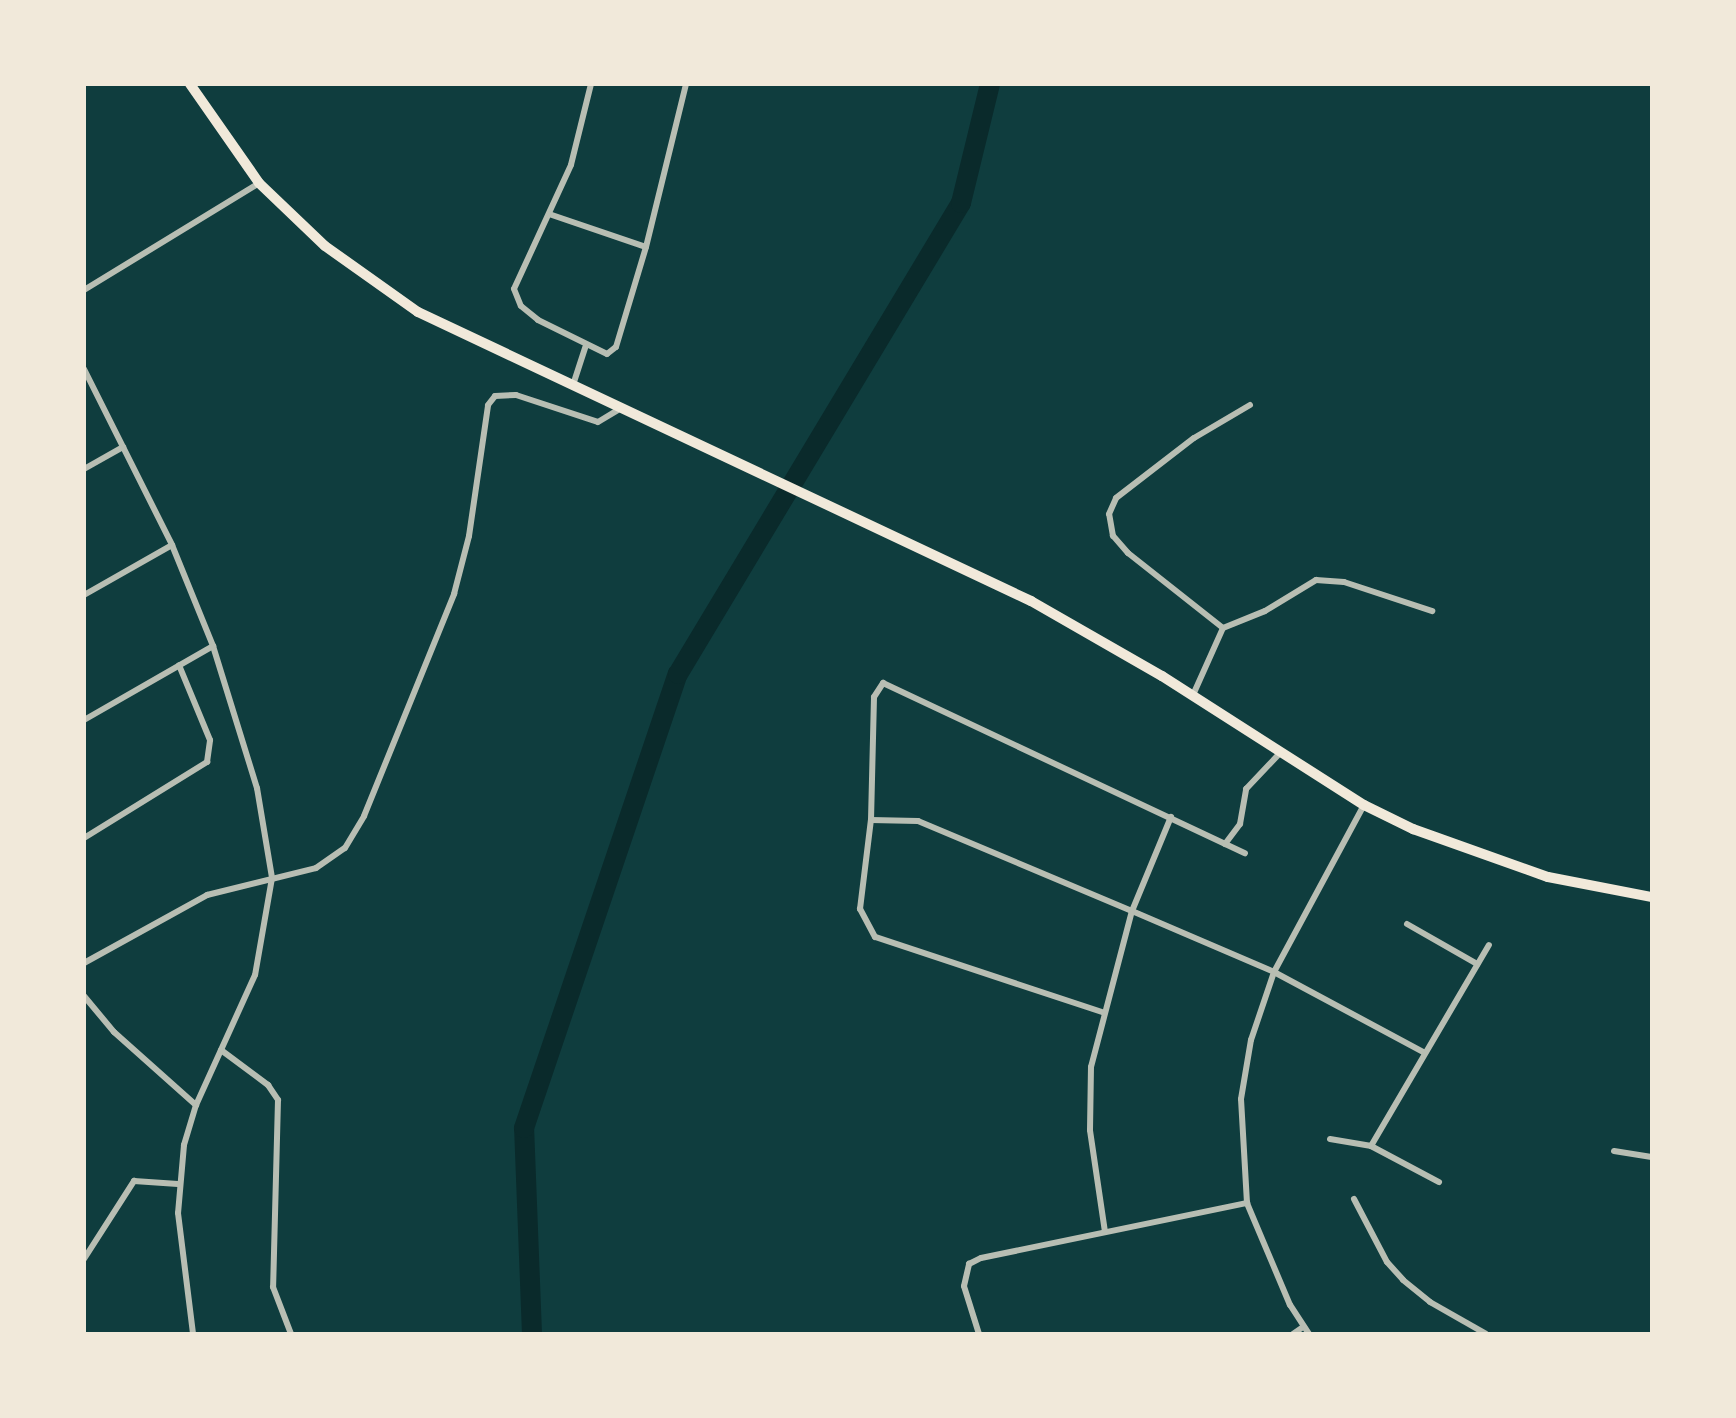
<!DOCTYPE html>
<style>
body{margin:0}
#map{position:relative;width:1736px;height:1418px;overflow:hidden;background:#0f3d3e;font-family:Figtree,sans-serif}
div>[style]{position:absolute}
.river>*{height:20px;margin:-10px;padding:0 10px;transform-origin:10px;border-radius:10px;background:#0a2a2b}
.minor>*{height:6px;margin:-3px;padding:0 3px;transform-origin:3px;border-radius:3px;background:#b8beb3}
.trunk>*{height:10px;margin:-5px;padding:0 5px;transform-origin:5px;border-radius:5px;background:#f1e9da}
span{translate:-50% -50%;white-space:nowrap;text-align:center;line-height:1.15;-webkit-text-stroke:6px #f1e9da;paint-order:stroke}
.frame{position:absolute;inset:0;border:86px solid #f1e9da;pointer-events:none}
</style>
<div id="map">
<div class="river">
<i style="left:532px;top:1334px;width:206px;rotate:-92.2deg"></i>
<i style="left:524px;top:1128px;width:479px;rotate:-71.3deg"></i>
<i style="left:678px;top:674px;width:549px;rotate:-59deg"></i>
<i style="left:961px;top:203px;width:122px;rotate:-76.3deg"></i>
</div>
<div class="minor">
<i style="left:591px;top:84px;width:83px;rotate:103.9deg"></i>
<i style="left:571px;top:165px;width:136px;rotate:114.7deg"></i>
<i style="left:514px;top:289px;width:18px;rotate:68deg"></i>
<i style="left:521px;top:306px;width:22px;rotate:39deg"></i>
<i style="left:538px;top:320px;width:77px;rotate:26.2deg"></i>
<i style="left:607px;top:354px;width:11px;rotate:-38deg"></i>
<i style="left:616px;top:347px;width:104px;rotate:-73.3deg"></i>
<i style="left:646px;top:247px;width:168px;rotate:-76.2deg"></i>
<i style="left:549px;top:214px;width:102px;rotate:18.8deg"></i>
<i style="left:84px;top:290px;width:205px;rotate:-31.4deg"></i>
<i style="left:84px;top:369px;width:197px;rotate:63.4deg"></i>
<i style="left:172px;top:545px;width:109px;rotate:67.9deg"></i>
<i style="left:213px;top:646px;width:149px;rotate:72.8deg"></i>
<i style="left:257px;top:788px;width:91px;rotate:80.5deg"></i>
<i style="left:272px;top:878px;width:98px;rotate:99.9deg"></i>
<i style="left:255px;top:975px;width:143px;rotate:114.4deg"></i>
<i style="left:196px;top:1105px;width:42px;rotate:106.7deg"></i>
<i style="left:184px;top:1145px;width:68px;rotate:95deg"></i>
<i style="left:178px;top:1213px;width:122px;rotate:82.9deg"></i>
<i style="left:573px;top:385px;width:40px;rotate:-72deg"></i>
<i style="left:84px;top:469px;width:45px;rotate:-29.4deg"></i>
<i style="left:84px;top:595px;width:101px;rotate:-29.6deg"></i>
<i style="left:1223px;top:628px;width:121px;rotate:-141.7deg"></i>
<i style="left:1128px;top:553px;width:23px;rotate:-131deg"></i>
<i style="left:1113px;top:536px;width:22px;rotate:-100deg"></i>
<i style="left:1109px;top:514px;width:17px;rotate:-66deg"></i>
<i style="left:1116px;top:498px;width:98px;rotate:-37.6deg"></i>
<i style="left:1194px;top:438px;width:65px;rotate:-30.5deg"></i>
<i style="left:1193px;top:695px;width:73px;rotate:-65.9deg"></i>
<i style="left:1223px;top:628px;width:45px;rotate:-22deg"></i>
<i style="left:1265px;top:611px;width:60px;rotate:-31.3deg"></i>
<i style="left:1316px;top:580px;width:28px;rotate:4deg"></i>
<i style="left:1344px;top:582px;width:93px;rotate:18.2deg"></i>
<i style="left:84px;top:720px;width:149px;rotate:-29.8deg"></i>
<i style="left:871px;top:820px;width:123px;rotate:-88.6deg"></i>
<i style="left:874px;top:697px;width:17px;rotate:-57deg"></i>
<i style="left:883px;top:683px;width:400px;rotate:25.2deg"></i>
<i style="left:84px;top:838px;width:145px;rotate:-31.7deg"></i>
<i style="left:207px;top:762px;width:22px;rotate:-82deg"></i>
<i style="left:210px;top:740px;width:81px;rotate:-112.5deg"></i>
<i style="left:1225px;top:844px;width:25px;rotate:-53deg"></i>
<i style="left:1240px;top:824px;width:36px;rotate:-80deg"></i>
<i style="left:1246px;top:789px;width:50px;rotate:-46.6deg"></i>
<i style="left:1407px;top:924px;width:81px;rotate:29.7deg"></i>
<i style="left:84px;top:963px;width:141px;rotate:-28.9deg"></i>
<i style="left:207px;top:895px;width:112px;rotate:-13.9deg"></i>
<i style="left:316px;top:868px;width:35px;rotate:-35deg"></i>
<i style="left:345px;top:848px;width:37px;rotate:-59deg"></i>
<i style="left:364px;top:816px;width:240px;rotate:-67.9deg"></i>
<i style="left:454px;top:594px;width:60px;rotate:-75.5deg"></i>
<i style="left:469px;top:536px;width:132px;rotate:-81.7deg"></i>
<i style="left:488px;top:405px;width:11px;rotate:-52deg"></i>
<i style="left:495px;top:396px;width:21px;rotate:-3deg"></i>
<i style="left:516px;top:395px;width:86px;rotate:18.2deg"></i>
<i style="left:598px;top:422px;width:23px;rotate:-31deg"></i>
<i style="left:84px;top:996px;width:47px;rotate:50.2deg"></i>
<i style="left:114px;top:1032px;width:110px;rotate:41.7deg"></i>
<i style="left:1102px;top:1012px;width:239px;rotate:-161.7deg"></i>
<i style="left:875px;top:937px;width:32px;rotate:-118deg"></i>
<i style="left:860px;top:909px;width:90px;rotate:-83deg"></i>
<i style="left:871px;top:820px;width:47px;rotate:1.2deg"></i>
<i style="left:918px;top:821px;width:232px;rotate:22.8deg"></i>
<i style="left:1132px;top:911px;width:155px;rotate:23.2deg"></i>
<i style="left:1274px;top:972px;width:169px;rotate:28.2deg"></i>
<i style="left:221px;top:1050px;width:59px;rotate:36.7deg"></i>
<i style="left:268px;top:1085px;width:18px;rotate:56deg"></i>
<i style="left:278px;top:1100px;width:187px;rotate:91.5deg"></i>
<i style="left:273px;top:1287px;width:50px;rotate:69deg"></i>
<i style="left:1330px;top:1139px;width:42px;rotate:9.7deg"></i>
<i style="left:1371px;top:1146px;width:77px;rotate:27.9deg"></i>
<i style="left:1371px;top:1146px;width:233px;rotate:-59.6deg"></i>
<i style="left:1614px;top:1151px;width:38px;rotate:9deg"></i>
<i style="left:1354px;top:1199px;width:71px;rotate:62.4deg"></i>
<i style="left:1387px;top:1262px;width:24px;rotate:48deg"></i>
<i style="left:1403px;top:1280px;width:35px;rotate:39deg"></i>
<i style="left:1430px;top:1302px;width:64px;rotate:29.7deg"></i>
<i style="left:1105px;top:1232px;width:103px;rotate:-98.4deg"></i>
<i style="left:1090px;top:1130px;width:63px;rotate:-89.1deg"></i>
<i style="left:1091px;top:1067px;width:161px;rotate:-75.3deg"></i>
<i style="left:1132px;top:911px;width:102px;rotate:-67.5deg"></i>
<i style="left:84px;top:1259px;width:93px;rotate:-57.3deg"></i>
<i style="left:134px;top:1181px;width:44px;rotate:3.9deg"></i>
<i style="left:979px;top:1334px;width:50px;rotate:-107.4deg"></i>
<i style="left:964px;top:1286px;width:23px;rotate:-77deg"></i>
<i style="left:969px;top:1264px;width:13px;rotate:-27deg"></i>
<i style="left:981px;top:1258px;width:272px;rotate:-11.7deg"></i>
<i style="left:1293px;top:1334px;width:12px;rotate:-35deg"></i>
<i style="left:1309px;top:1334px;width:35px;rotate:-123deg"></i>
<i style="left:1290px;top:1305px;width:111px;rotate:-112.9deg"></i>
<i style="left:1247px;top:1203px;width:104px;rotate:-93.3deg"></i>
<i style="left:1241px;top:1099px;width:60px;rotate:-80.4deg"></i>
<i style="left:1251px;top:1040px;width:72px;rotate:-71.3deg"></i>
<i style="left:1274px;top:972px;width:190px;rotate:-61.7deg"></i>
</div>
<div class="trunk">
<i style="left:190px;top:84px;width:121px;rotate:55.1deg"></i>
<i style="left:259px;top:183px;width:91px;rotate:43.7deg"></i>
<i style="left:325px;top:246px;width:114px;rotate:35.4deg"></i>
<i style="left:418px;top:312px;width:678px;rotate:25.24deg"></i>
<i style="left:1031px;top:601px;width:151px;rotate:29.8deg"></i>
<i style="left:1162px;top:676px;width:240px;rotate:32.6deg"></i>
<i style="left:1364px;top:805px;width:55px;rotate:26.1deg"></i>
<i style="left:1413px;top:829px;width:143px;rotate:19.6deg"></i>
<i style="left:1548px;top:877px;width:106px;rotate:10.9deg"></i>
</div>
<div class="frame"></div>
</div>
